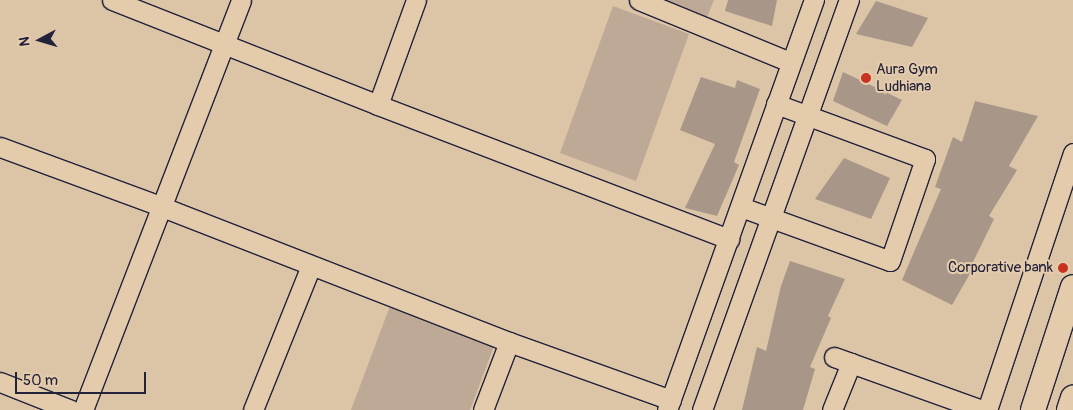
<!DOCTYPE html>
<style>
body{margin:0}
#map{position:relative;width:1073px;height:410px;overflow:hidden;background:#dcc4a7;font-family:Pangolin,sans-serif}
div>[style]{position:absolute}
.green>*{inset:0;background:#bea996}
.building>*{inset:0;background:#a89789}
.roads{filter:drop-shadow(1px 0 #22223b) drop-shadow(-1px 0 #22223b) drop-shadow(0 1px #22223b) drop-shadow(0 -1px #22223b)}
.minor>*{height:19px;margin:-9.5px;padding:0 9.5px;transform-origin:9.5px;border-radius:9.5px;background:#e4cbac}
.major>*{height:24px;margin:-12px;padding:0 12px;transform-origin:12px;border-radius:12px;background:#e4cbac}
.dots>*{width:14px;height:14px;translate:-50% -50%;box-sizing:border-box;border:2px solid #e4cbac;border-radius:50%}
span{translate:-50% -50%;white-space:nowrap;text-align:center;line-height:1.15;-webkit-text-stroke:4px #e4cbac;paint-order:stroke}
.poi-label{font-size:15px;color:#22223b}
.left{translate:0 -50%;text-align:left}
.right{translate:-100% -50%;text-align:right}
.north{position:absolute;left:15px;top:15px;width:50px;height:50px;-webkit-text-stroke:4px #e4cbac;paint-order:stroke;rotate:264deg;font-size:14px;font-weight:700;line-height:20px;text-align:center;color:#22223b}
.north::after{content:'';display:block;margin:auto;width:18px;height:22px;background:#22223b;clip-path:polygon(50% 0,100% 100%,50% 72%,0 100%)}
.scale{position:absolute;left:15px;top:372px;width:131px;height:22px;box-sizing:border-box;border:2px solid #22223b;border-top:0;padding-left:6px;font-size:15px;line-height:18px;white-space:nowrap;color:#22223b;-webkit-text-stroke:4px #e4cbac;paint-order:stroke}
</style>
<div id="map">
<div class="green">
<i style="clip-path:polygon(662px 0,714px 0,707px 17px)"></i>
<i style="clip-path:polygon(613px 6px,689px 34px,636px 181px,560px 153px)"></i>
<i style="clip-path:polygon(393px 298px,497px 338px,470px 410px,351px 410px)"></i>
</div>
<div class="building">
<i style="clip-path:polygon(728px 0,777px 0,772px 26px,725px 11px)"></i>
<i style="clip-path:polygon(876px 1px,928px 18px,912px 47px,856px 34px)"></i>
<i style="clip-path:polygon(843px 72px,902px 100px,887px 126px,833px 101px)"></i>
<i style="clip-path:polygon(701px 77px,735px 88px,737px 80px,760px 89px,734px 162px,739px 165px,717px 216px,685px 208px,715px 144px,680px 130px)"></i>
<i style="clip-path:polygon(975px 101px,1038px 116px,1009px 166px,1017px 170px,989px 216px,994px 219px,972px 264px,975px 265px,952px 305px,902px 280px,941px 189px,935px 187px,953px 137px,962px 142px)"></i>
<i style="clip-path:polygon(844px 158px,890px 178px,871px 219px,815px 199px)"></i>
<i style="clip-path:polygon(790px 261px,845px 279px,828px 316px,831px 318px,810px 367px,815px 369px,803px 410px,742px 410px,757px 347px,766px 351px,781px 286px)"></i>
</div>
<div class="roads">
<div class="minor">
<i style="left:112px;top:0;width:286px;rotate:21.5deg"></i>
<i style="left:378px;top:105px;width:376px;rotate:20.9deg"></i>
<i style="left:639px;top:0;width:163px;rotate:22.3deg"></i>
<i style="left:378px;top:105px;width:112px;rotate:-70.1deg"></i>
<i style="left:0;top:147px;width:171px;rotate:20.2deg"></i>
<i style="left:160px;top:206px;width:375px;rotate:21.3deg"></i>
<i style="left:509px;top:342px;width:172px;rotate:19.7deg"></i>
<i style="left:741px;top:207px;width:158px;rotate:19.9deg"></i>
<i style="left:890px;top:261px;width:108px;rotate:-71.1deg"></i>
<i style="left:925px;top:159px;width:159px;rotate:-159.7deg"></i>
<i style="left:834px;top:357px;width:157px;rotate:19.7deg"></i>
<i style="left:0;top:382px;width:76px;rotate:21.5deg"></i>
<i style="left:83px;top:410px;width:439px;rotate:-68.9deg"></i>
<i style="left:253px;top:410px;width:155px;rotate:-68.1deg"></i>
<i style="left:483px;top:410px;width:73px;rotate:-69.1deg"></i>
<i style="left:667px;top:410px;width:436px;rotate:-70.3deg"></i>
<i style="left:702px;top:410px;width:436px;rotate:-70.3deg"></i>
<i style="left:832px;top:410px;width:51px;rotate:-68deg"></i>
<i style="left:987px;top:410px;width:271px;rotate:-71.5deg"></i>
</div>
<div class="major">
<i style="left:1033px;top:410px;width:129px;rotate:-72deg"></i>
<i style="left:1069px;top:410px;width:13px;rotate:-72deg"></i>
</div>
</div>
<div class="dots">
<i style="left:866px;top:78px;background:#c8321e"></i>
<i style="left:1063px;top:268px;background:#c8321e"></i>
</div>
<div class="poi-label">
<span class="left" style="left:876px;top:78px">Aura Gym<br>Ludhiana</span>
<span class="right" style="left:1053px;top:268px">Corporative bank</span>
</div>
<div class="north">N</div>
<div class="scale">50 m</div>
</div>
